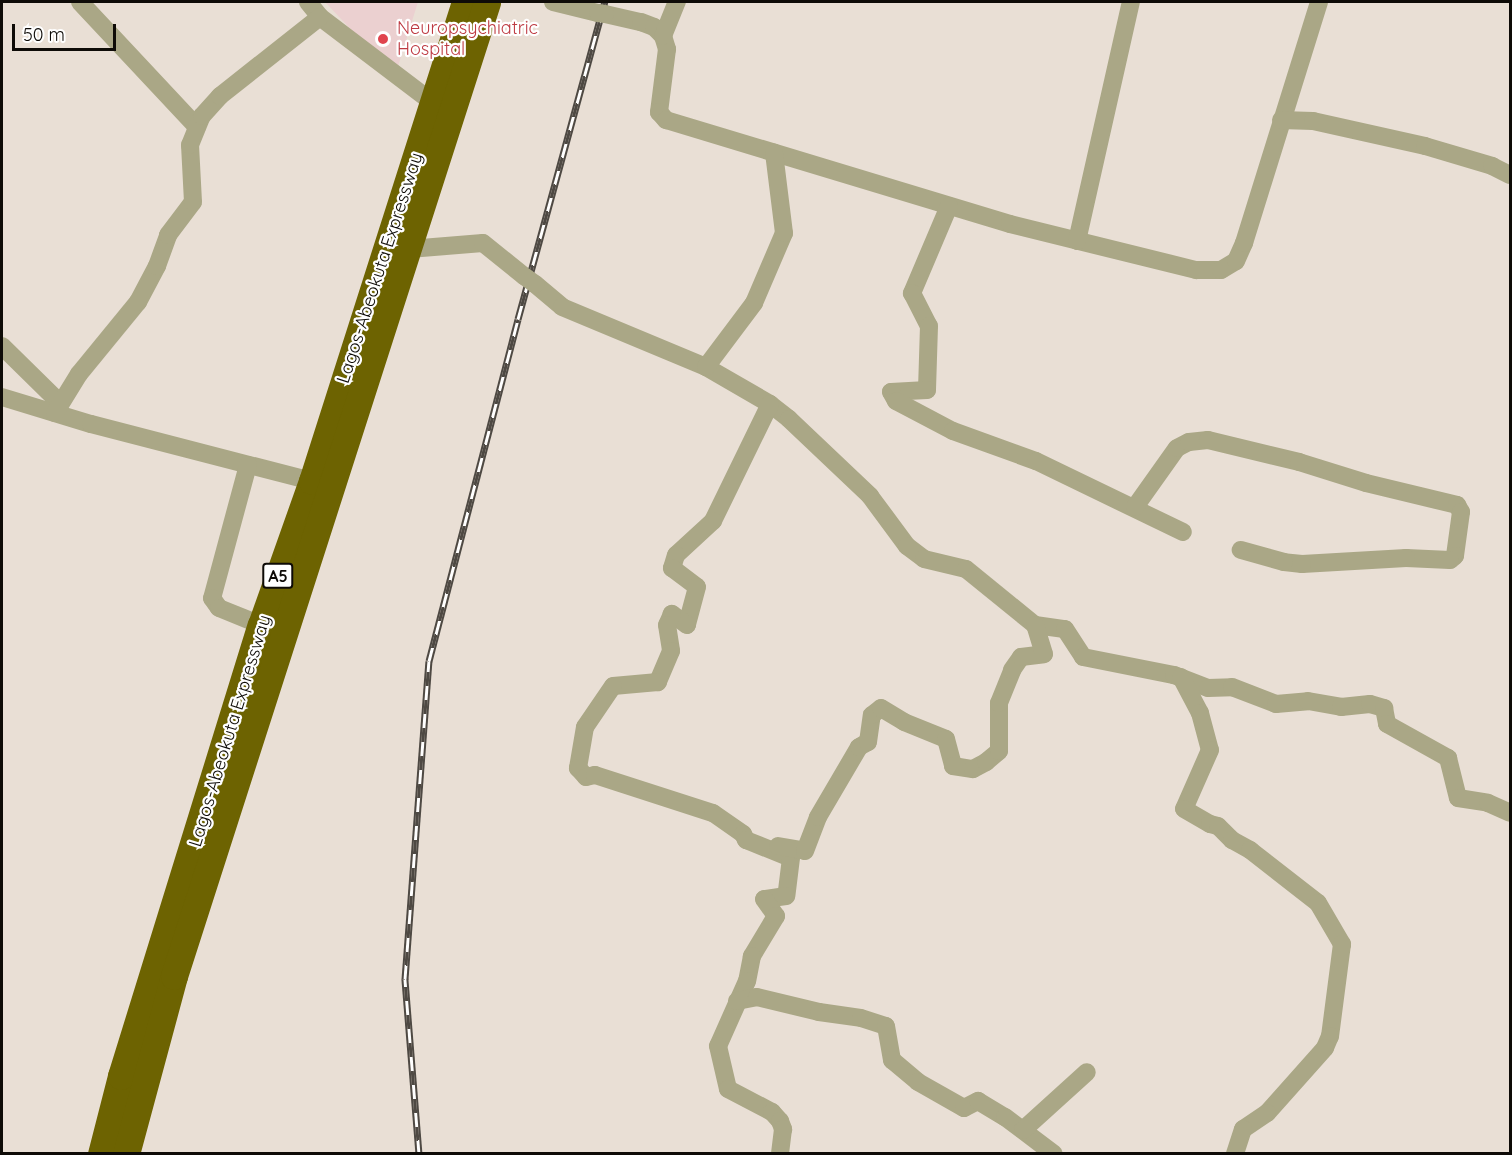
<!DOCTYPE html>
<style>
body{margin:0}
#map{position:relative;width:1512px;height:1155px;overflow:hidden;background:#e9dfd5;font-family:Quicksand,sans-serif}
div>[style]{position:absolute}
.medical>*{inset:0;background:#ebd0d0}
.minor>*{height:18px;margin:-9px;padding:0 9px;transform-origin:9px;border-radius:9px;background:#aaa786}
.highway>*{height:27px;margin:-13.5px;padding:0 13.5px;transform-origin:13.5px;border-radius:13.5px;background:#6d6301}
.rail>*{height:7px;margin-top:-3.5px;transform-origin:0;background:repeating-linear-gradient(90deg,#fff 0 14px,#4e4943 0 28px);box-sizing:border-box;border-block:2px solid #4e4943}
.minor-bridge>*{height:18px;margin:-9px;padding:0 9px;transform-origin:9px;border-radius:9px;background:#aaa786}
.dots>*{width:16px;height:16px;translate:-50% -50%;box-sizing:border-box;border:3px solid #fff;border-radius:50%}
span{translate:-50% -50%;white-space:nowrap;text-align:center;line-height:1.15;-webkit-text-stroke:4.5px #fff;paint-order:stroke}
.shield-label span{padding:2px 4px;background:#fff;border:2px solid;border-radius:4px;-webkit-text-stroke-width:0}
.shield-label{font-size:16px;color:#0e0b07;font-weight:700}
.health-label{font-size:18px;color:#be3a42}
.left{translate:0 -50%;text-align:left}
.street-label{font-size:18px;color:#0e0b07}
.frame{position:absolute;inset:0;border:3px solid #0e0b07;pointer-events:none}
.scale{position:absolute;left:12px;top:24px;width:104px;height:27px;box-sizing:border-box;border:3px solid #0e0b07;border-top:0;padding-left:8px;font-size:18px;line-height:21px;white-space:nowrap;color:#0e0b07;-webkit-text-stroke:4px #fff;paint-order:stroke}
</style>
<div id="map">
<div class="medical">
<i style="clip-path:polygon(325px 2px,418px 2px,395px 76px)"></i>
</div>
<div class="minor">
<i style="left:80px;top:2px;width:171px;rotate:46.9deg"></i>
<i style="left:308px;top:2px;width:19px;rotate:51deg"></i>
<i style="left:320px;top:17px;width:141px;rotate:37.2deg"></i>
<i style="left:553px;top:2px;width:46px;rotate:13.7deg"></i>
<i style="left:605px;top:14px;width:37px;rotate:13deg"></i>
<i style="left:641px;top:22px;width:14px;rotate:21deg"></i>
<i style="left:654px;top:27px;width:13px;rotate:45deg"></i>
<i style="left:663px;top:36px;width:14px;rotate:73deg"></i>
<i style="left:667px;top:49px;width:64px;rotate:97.2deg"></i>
<i style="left:659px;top:112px;width:11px;rotate:49deg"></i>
<i style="left:666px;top:120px;width:359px;rotate:16.8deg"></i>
<i style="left:1010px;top:224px;width:192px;rotate:13.9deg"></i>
<i style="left:1196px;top:270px;width:25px"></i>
<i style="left:1221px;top:270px;width:17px;rotate:-31deg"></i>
<i style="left:1236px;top:261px;width:20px;rotate:-66deg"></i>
<i style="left:1244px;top:243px;width:252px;rotate:-72.7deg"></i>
<i style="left:663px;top:36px;width:37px;rotate:-68deg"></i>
<i style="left:1281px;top:120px;width:32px;rotate:2deg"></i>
<i style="left:1313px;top:121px;width:115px;rotate:12.6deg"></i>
<i style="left:1425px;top:146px;width:70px;rotate:16.6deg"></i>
<i style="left:1492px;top:166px;width:20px;rotate:27deg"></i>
<i style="left:949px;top:206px;width:95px;rotate:113deg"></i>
<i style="left:912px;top:293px;width:37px;rotate:63deg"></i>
<i style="left:929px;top:326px;width:64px;rotate:91.8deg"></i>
<i style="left:927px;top:390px;width:36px;rotate:177deg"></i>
<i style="left:891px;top:392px;width:10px;rotate:61deg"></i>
<i style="left:896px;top:401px;width:64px;rotate:27.8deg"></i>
<i style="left:953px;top:431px;width:88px;rotate:19.9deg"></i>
<i style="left:1036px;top:461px;width:163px;rotate:25.8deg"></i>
<i style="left:1077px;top:241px;width:245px;rotate:-77.3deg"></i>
<i style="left:409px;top:249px;width:74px;rotate:-4.6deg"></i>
<i style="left:483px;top:243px;width:53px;rotate:38.8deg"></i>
<i style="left:535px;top:284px;width:35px;rotate:40deg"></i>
<i style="left:562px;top:307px;width:156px;rotate:22.6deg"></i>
<i style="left:706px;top:367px;width:74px;rotate:30deg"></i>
<i style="left:770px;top:404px;width:24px;rotate:38deg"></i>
<i style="left:789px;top:419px;width:112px;rotate:43.5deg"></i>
<i style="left:870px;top:496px;width:62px;rotate:53.5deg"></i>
<i style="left:907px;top:546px;width:21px;rotate:37deg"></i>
<i style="left:924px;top:559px;width:43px;rotate:13.4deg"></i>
<i style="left:966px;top:569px;width:89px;rotate:39.1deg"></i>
<i style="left:1035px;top:625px;width:30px;rotate:8deg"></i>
<i style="left:1065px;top:629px;width:33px;rotate:57deg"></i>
<i style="left:1083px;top:657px;width:93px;rotate:11.2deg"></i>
<i style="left:1174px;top:675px;width:36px;rotate:21deg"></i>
<i style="left:1208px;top:688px;width:24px;rotate:-2deg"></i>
<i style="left:1232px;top:687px;width:47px;rotate:21.1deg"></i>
<i style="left:1276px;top:704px;width:32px;rotate:-5deg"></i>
<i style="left:1308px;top:701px;width:34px;rotate:10deg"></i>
<i style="left:1341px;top:707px;width:29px;rotate:-6deg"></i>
<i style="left:1370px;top:704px;width:15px;rotate:16deg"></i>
<i style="left:1384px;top:708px;width:16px;rotate:79deg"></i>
<i style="left:1387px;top:724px;width:70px;rotate:29.1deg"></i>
<i style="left:1448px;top:758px;width:41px;rotate:76deg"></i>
<i style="left:1458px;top:798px;width:30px;rotate:9deg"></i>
<i style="left:1488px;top:803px;width:24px;rotate:24deg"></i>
<i style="left:2px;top:346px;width:81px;rotate:44.5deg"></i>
<i style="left:706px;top:367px;width:80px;rotate:-53.1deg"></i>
<i style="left:754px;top:303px;width:76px;rotate:-66.8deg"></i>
<i style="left:784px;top:233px;width:81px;rotate:-97.1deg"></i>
<i style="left:2px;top:397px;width:93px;rotate:16.9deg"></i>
<i style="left:91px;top:424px;width:228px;rotate:14.5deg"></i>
<i style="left:770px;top:404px;width:130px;rotate:116deg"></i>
<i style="left:713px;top:521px;width:50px;rotate:137.4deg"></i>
<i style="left:676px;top:555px;width:14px;rotate:107deg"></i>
<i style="left:672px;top:568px;width:31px;rotate:37deg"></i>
<i style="left:697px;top:587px;width:39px;rotate:105deg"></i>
<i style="left:687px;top:625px;width:19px;rotate:-144deg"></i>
<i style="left:672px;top:614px;width:12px;rotate:114deg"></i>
<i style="left:667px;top:625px;width:26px;rotate:81deg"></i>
<i style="left:671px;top:651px;width:34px;rotate:113deg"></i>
<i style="left:658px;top:682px;width:45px;rotate:174.9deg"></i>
<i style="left:613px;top:686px;width:50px;rotate:124.3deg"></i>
<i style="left:585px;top:727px;width:42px;rotate:99.7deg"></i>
<i style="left:578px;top:768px;width:12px;rotate:48deg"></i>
<i style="left:586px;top:777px;width:9px;rotate:-13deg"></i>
<i style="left:595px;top:775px;width:124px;rotate:17.9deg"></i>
<i style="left:713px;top:813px;width:37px;rotate:35deg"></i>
<i style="left:743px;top:834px;width:7px;rotate:63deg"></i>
<i style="left:746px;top:840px;width:48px;rotate:21.8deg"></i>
<i style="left:791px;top:858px;width:38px;rotate:97deg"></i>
<i style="left:786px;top:896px;width:22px;rotate:172deg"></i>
<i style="left:764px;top:899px;width:21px;rotate:55deg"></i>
<i style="left:776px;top:916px;width:47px;rotate:121deg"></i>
<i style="left:752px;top:956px;width:25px;rotate:101deg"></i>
<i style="left:747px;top:981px;width:71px;rotate:114deg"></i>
<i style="left:718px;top:1046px;width:44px;rotate:76.9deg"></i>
<i style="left:728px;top:1089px;width:50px;rotate:27.6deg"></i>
<i style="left:772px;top:1112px;width:12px;rotate:48deg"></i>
<i style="left:780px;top:1121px;width:9px;rotate:69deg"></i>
<i style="left:783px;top:1129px;width:25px;rotate:97deg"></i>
<i style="left:55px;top:413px;width:46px;rotate:-58.4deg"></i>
<i style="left:79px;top:374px;width:93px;rotate:-50.7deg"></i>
<i style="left:138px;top:302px;width:41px;rotate:-62.2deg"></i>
<i style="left:157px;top:266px;width:33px;rotate:-70deg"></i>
<i style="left:168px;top:235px;width:41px;rotate:-52.9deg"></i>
<i style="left:193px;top:202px;width:57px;rotate:-93deg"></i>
<i style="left:190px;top:145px;width:31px;rotate:-68deg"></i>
<i style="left:202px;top:116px;width:27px;rotate:-48deg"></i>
<i style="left:220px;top:96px;width:127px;rotate:-38.3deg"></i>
<i style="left:248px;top:465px;width:138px;rotate:105.1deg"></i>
<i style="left:212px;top:598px;width:12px;rotate:55deg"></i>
<i style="left:219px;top:608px;width:45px;rotate:22deg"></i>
<i style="left:1135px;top:507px;width:72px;rotate:-54.6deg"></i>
<i style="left:1177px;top:448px;width:13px;rotate:-27deg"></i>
<i style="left:1189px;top:442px;width:19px;rotate:-6deg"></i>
<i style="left:1208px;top:440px;width:94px;rotate:13.6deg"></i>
<i style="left:1299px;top:462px;width:70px;rotate:17.4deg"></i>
<i style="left:1366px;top:483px;width:94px;rotate:13.6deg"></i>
<i style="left:1457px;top:505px;width:8px;rotate:60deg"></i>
<i style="left:1461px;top:512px;width:44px;rotate:97.8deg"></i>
<i style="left:1455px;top:556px;width:6px;rotate:141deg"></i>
<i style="left:1450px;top:560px;width:44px;rotate:-177.4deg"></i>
<i style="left:1406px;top:558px;width:104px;rotate:176.7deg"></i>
<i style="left:1302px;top:564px;width:18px;rotate:-174deg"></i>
<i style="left:1284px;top:562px;width:45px;rotate:-164.4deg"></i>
<i style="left:1181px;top:677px;width:41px;rotate:62.2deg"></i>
<i style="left:1200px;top:713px;width:38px;rotate:75deg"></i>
<i style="left:1210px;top:750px;width:64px;rotate:113.8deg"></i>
<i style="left:1184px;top:809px;width:30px;rotate:30deg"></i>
<i style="left:1210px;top:824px;width:8px;rotate:14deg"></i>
<i style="left:1218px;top:826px;width:20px;rotate:45deg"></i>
<i style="left:1232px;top:840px;width:21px;rotate:29deg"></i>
<i style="left:1250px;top:850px;width:86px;rotate:37.9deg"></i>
<i style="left:1318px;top:903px;width:48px;rotate:59.7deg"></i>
<i style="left:1342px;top:944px;width:93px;rotate:97.4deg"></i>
<i style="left:1330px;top:1036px;width:13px;rotate:113deg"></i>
<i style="left:1325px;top:1048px;width:87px;rotate:131.7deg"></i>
<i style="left:1267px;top:1113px;width:29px;rotate:146deg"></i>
<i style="left:1243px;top:1129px;width:26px;rotate:108deg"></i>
<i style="left:778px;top:846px;width:27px;rotate:10deg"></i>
<i style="left:805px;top:851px;width:36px;rotate:-69deg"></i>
<i style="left:818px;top:817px;width:81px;rotate:-59.6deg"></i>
<i style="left:859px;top:747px;width:10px;rotate:-29deg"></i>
<i style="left:868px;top:742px;width:27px;rotate:-82deg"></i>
<i style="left:872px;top:715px;width:11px;rotate:-38deg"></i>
<i style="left:881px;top:708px;width:27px;rotate:31deg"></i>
<i style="left:904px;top:722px;width:45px;rotate:22deg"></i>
<i style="left:946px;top:739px;width:28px;rotate:75deg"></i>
<i style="left:953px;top:766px;width:20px;rotate:9deg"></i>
<i style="left:973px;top:769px;width:15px;rotate:-28deg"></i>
<i style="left:986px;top:762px;width:17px;rotate:-40deg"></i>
<i style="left:999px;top:751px;width:48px;rotate:-90deg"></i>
<i style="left:999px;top:703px;width:35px;rotate:-68deg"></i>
<i style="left:1012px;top:670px;width:16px;rotate:-55deg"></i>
<i style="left:1021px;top:657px;width:23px;rotate:-7deg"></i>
<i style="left:1044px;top:654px;width:30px;rotate:-107deg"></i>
<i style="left:737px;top:1001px;width:20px;rotate:-11deg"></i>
<i style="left:757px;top:997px;width:64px;rotate:13.6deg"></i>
<i style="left:819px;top:1012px;width:42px;rotate:8.1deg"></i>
<i style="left:861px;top:1018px;width:26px;rotate:18deg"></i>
<i style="left:886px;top:1026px;width:35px;rotate:80deg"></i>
<i style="left:892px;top:1060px;width:34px;rotate:40deg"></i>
<i style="left:918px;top:1082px;width:53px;rotate:29.5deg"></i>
<i style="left:964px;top:1108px;width:16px;rotate:-27deg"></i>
<i style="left:978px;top:1101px;width:31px;rotate:31deg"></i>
<i style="left:1005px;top:1117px;width:61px;rotate:37.1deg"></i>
<i style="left:1023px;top:1130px;width:86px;rotate:-42.2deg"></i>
</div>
<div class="highway">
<i style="left:101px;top:1154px;width:81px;rotate:-75.6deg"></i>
<i style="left:121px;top:1076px;width:472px;rotate:-72.8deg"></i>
<i style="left:261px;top:625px;width:153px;rotate:-70.5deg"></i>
<i style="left:312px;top:481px;width:503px;rotate:-72.29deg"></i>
<i style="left:126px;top:1154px;width:184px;rotate:-74.9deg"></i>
<i style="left:174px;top:976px;width:1023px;rotate:-72.18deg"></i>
</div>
<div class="rail">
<i style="left:419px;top:1154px;width:176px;rotate:-94.6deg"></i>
<i style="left:405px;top:979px;width:319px;rotate:-85.7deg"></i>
<i style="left:429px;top:661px;width:353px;rotate:-75.4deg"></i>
<i style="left:518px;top:319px;width:329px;rotate:-74.7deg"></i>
</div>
<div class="minor-bridge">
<i style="left:598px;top:13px;width:7px;rotate:8deg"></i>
<i style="left:524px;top:276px;width:14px;rotate:36deg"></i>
</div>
<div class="dots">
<i style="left:383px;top:39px;background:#e0444e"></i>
</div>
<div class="shield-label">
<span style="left:278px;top:576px">A5</span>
</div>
<div class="health-label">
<span class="left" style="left:397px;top:39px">Neuropsychiatric<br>Hospital</span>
</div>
<div class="street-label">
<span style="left:380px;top:268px;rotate:-72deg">Lagos-Abeokuta Expressway</span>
<span style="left:230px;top:731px;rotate:-73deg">Lagos-Abeokuta Expressway</span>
</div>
<div class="frame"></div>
<div class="scale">50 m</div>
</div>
